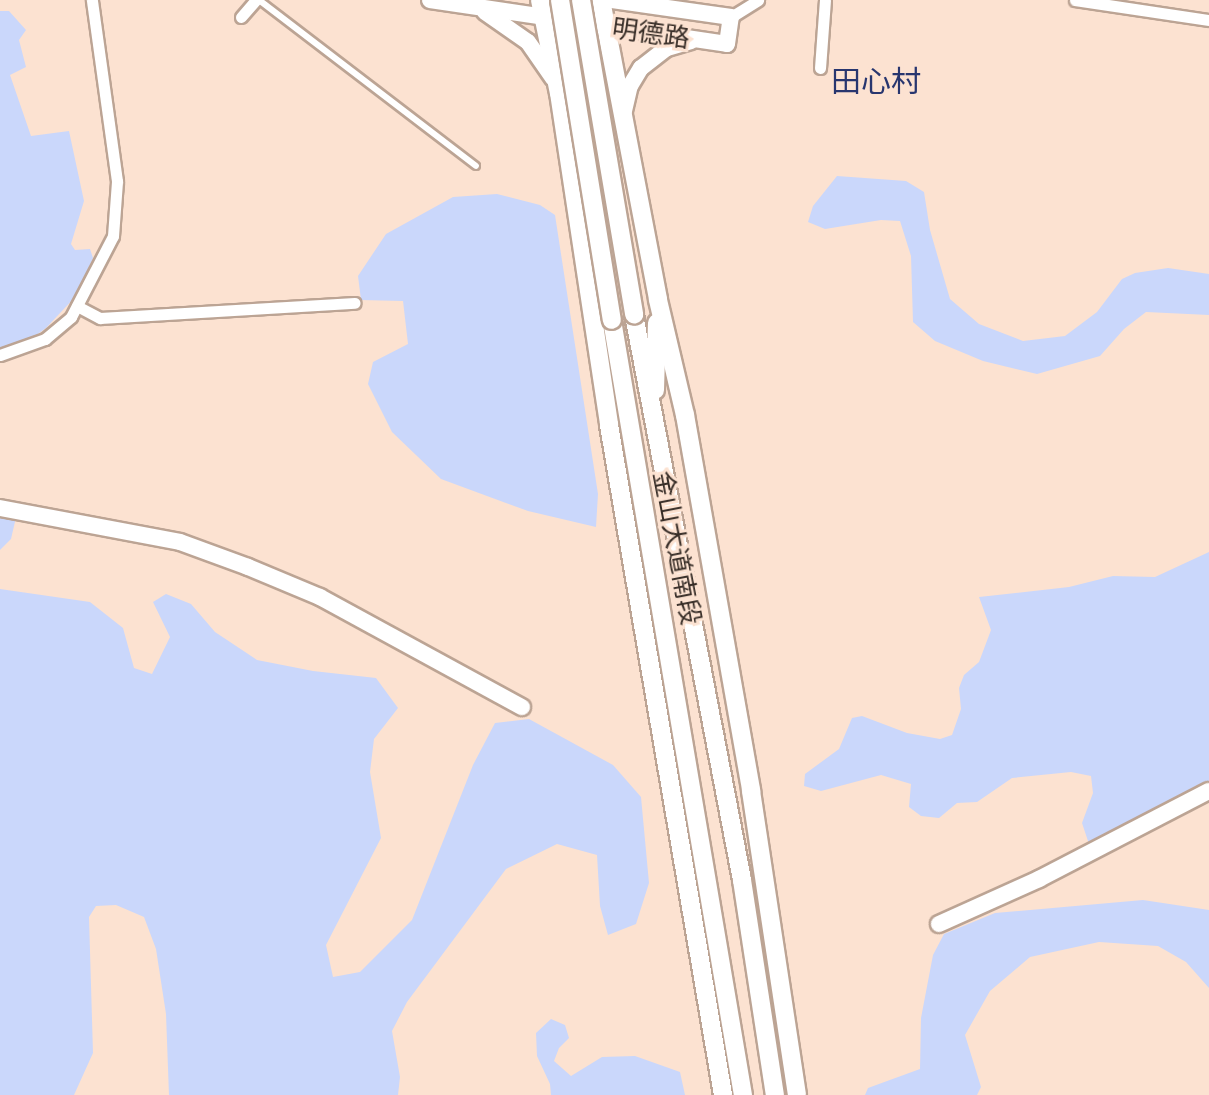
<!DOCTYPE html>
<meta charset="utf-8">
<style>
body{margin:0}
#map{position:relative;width:1209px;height:1095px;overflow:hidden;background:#fce2d1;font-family:"PT Serif","Noto Sans SC",serif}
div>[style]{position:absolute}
.green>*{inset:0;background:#cad7fb}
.roads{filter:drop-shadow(2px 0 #bca494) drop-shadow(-2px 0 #bca494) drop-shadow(0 2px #bca494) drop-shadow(0 -2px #bca494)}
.lane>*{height:6px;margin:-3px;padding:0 3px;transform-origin:3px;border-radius:3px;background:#fff}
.street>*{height:11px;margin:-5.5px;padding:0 5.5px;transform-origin:5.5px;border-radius:5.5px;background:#fff}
.secondary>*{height:16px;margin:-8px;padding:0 8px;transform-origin:8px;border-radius:8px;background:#fff}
.primary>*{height:18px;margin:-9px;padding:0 9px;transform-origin:9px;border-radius:9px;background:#fff}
.bridges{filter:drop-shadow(2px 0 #bca494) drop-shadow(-2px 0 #bca494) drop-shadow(0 2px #bca494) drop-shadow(0 -2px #bca494)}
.primary-bridge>*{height:18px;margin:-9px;padding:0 9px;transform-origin:9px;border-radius:9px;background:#fff}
span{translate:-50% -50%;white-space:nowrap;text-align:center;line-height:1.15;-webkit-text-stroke:6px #fce2d1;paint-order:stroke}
.street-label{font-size:26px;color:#372d27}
.quarter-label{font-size:30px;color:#28366f}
</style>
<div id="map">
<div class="green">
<i style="clip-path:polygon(0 11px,9px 11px,26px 30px,19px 40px,26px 67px,10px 75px,31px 136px,69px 131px,84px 201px,71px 244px,75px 250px,90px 249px,93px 258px,77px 295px,46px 328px,24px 344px,0 352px)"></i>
<i style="clip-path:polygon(837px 176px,906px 181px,924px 192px,930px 230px,950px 299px,979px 324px,1023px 341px,1065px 336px,1097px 312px,1122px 279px,1135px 273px,1168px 268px,1209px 274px,1209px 315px,1146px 312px,1124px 329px,1100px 356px,1037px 374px,983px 361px,935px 341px,913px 322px,911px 256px,900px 221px,881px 220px,825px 229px,808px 222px,813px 206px)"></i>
<i style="clip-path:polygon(497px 194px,540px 205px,555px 215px,598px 494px,596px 527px,528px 511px,441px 479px,392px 432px,368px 384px,373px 362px,408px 344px,403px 301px,361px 300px,358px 276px,386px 234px,453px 197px)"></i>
<i style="clip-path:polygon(0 498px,17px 513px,11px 539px,0 550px)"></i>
<i style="clip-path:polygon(1209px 552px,1209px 782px,1089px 844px,1082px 823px,1093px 793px,1091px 776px,1071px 772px,1012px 778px,977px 802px,957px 803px,939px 818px,921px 816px,909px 807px,911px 784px,881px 775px,821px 791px,804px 786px,805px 774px,839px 749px,852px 718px,862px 716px,907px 733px,940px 739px,952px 735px,961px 709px,959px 688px,964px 675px,979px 662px,991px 630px,979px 597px,1069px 587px,1113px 576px,1155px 577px)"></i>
<i style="clip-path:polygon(0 589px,90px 602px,123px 628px,134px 668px,152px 674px,170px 637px,153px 602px,166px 594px,191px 604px,215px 632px,257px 660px,313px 671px,376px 678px,398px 708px,374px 739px,370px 772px,381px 838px,326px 945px,333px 977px,360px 972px,412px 920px,473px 765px,495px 723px,529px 719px,613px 765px,641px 797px,649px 883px,636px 924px,608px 935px,600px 906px,597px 855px,557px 844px,506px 869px,407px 1002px,392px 1031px,400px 1077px,398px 1095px,169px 1095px,166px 1014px,156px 949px,144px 917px,116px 905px,96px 906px,89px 917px,93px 1053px,74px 1095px,0 1095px)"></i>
<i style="clip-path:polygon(1143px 900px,1209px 910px,1209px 988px,1186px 962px,1158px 946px,1099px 942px,1030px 957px,990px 991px,965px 1035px,981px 1087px,977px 1095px,865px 1095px,868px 1088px,920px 1069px,921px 1018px,933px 955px,944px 934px,995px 913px)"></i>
<i style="clip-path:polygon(551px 1019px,565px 1025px,569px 1038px,559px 1048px,554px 1061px,571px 1076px,602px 1057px,635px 1056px,680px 1072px,685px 1095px,551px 1095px,550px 1084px,537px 1056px,536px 1033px)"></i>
</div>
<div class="roads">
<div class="lane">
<i style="left:259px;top:0;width:273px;rotate:37.4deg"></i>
</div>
<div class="street">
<i style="left:1075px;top:0;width:135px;rotate:8.5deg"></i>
<i style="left:241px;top:17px;width:23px;rotate:-49deg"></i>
<i style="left:731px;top:17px;width:32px;rotate:-32deg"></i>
<i style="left:820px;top:68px;width:68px;rotate:-85.8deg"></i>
<i style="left:77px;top:306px;width:26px;rotate:28deg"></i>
<i style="left:100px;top:318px;width:255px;rotate:-3.4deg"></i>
<i style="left:0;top:355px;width:48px;rotate:-19.6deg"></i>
<i style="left:45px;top:339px;width:34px;rotate:-40deg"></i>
<i style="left:71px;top:317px;width:91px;rotate:-62.6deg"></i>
<i style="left:113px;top:236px;width:55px;rotate:-85.8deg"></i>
<i style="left:117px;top:181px;width:183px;rotate:-97.9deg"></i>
</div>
<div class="secondary">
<i style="left:430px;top:0;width:300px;rotate:8.4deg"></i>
<i style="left:727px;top:44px;width:27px;rotate:-82deg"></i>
<i style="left:731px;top:17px;width:120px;rotate:-171.9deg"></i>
<i style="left:485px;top:12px;width:52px;rotate:34.9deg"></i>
<i style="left:528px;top:42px;width:44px;rotate:55.2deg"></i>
<i style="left:624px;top:111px;width:26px;rotate:-77deg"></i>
<i style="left:630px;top:86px;width:21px;rotate:-59deg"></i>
<i style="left:641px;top:68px;width:33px;rotate:-38deg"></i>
<i style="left:667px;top:48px;width:25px;rotate:-16deg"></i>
<i style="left:0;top:508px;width:183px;rotate:10.7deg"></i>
<i style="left:180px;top:542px;width:72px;rotate:20.2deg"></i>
<i style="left:248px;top:567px;width:78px;rotate:22.6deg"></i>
<i style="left:320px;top:597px;width:230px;rotate:28.6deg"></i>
<i style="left:939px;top:924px;width:110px;rotate:-24.2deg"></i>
<i style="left:1039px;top:879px;width:191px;rotate:-27.4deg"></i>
</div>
<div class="primary">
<i style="left:540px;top:0;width:95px;rotate:78.5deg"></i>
<i style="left:559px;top:93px;width:336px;rotate:81.4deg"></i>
<i style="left:609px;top:425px;width:680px;rotate:80.34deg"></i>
<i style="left:601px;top:0;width:305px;rotate:79.2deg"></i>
<i style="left:658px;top:300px;width:118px;rotate:76.8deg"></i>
<i style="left:685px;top:415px;width:382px;rotate:80deg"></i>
<i style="left:751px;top:791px;width:307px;rotate:81.4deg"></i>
<i style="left:634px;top:315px;width:575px;rotate:79.18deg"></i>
<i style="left:742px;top:880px;width:218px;rotate:81.3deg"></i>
<i style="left:612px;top:320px;width:786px;rotate:80.41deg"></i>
<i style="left:655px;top:390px;width:67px;rotate:-88.3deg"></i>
</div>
</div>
<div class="bridges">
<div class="primary-bridge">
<i style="left:560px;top:0;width:324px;rotate:80.8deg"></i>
<i style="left:581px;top:0;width:319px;rotate:80.4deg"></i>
</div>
</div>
<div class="street-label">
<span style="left:651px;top:33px;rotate:8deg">明德路</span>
<span style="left:677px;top:548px;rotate:79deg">金山大道南段</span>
</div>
<div class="quarter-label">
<span style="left:876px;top:81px">田心村</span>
</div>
</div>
